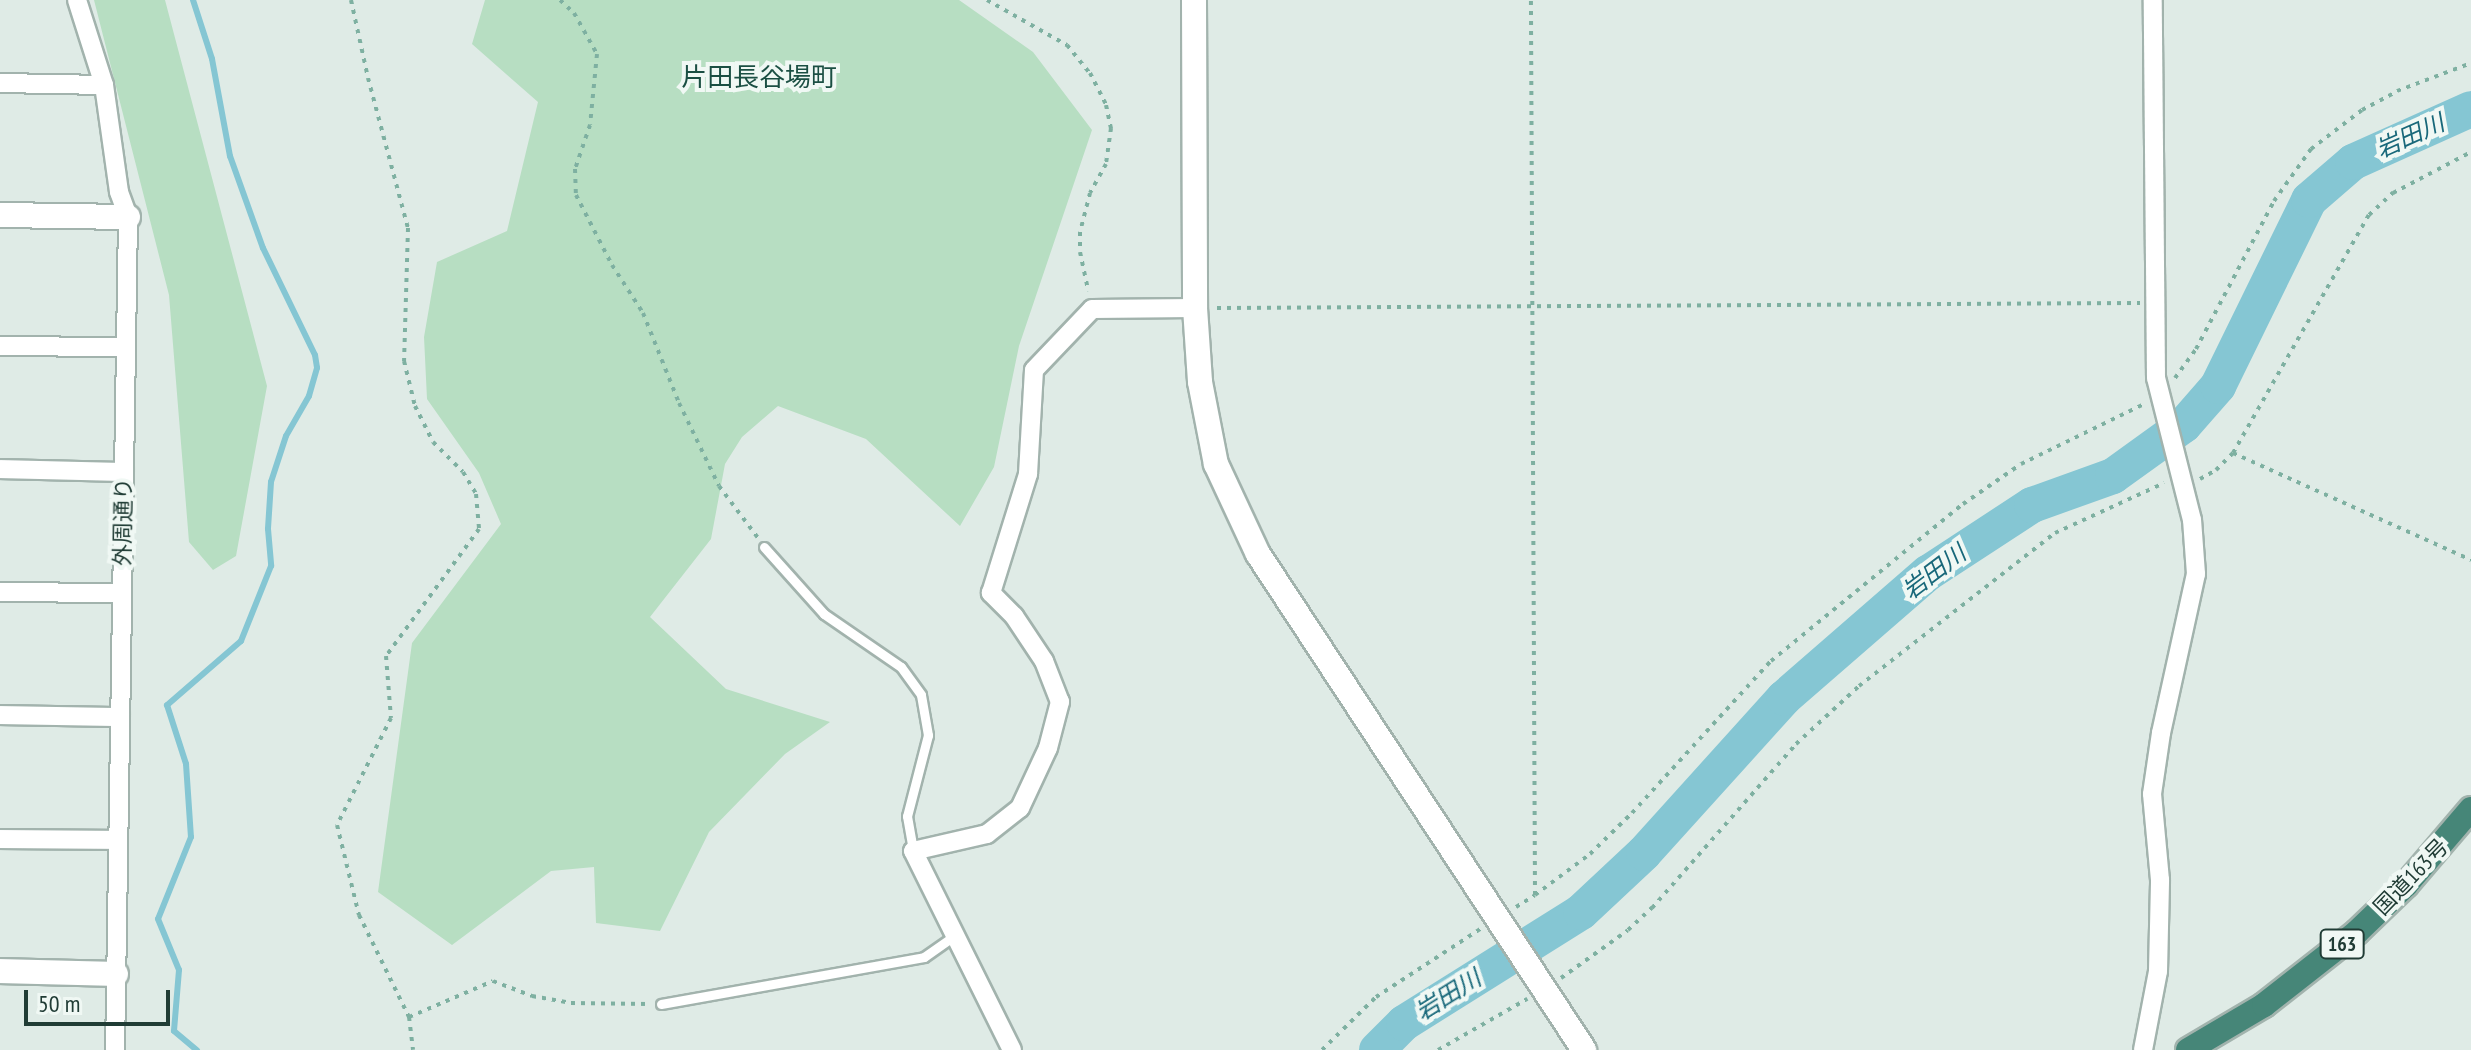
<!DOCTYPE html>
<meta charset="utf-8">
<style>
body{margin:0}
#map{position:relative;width:2471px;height:1050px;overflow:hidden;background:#dfebe6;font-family:"PT Sans Narrow","Noto Sans JP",sans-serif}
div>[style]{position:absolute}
.green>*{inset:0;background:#b7dec2}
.stream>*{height:6px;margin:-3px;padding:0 3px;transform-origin:3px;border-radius:3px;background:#85c6d3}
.river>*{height:36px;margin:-18px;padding:0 18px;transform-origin:18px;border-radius:18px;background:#85c6d3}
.path>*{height:4px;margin-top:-2px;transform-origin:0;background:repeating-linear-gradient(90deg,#7eb0a1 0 4px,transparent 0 10px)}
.roads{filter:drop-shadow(2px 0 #a2b3ad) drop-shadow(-2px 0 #a2b3ad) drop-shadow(0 2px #a2b3ad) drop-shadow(0 -2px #a2b3ad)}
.service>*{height:9px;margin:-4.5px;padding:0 4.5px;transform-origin:4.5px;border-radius:4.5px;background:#fff}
.minor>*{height:18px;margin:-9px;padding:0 9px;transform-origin:9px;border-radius:9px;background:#fff}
.tertiary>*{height:24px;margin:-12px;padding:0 12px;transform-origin:12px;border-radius:12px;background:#fff}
.trunk>*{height:24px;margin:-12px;padding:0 12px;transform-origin:12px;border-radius:12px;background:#468678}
span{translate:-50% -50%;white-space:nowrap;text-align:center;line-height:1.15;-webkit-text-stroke:8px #f0f8f4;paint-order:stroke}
.shield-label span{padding:2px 6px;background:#f0f8f4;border:2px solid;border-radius:6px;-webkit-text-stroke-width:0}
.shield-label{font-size:20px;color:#203c35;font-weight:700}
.street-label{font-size:22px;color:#203c35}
.water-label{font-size:24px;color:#18687a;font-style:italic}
.quarter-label{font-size:26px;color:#1b4f43}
.scale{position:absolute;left:24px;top:990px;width:146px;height:36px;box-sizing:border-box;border:4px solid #203c35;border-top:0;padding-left:10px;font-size:24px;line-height:28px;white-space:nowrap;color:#203c35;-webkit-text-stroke:6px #f0f8f4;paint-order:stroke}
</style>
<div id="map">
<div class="green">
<i style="clip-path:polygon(94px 0,165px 0,267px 386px,236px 556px,213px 570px,189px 542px,169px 295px)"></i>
<i style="clip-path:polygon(485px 0,959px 0,1033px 52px,1092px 130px,1019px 346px,994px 467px,960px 526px,866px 439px,778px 406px,742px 437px,725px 464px,711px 539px,650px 617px,726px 689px,830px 722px,785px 754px,709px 832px,660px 931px,596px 923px,594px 867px,551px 871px,452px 945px,378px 892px,412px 643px,501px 524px,479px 473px,427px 399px,424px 337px,437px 262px,507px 231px,538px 102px,472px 44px)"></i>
</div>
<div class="stream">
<i style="left:193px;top:0;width:62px;rotate:72.1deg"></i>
<i style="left:212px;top:59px;width:99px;rotate:79.5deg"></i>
<i style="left:230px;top:156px;width:98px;rotate:70.3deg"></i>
<i style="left:263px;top:248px;width:119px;rotate:64.1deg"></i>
<i style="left:315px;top:355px;width:13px;rotate:81deg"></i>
<i style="left:317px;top:368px;width:29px;rotate:106deg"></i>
<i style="left:309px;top:396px;width:46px;rotate:119.9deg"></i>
<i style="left:286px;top:436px;width:48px;rotate:108.1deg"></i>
<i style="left:271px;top:482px;width:47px;rotate:93.7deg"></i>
<i style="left:268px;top:529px;width:37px;rotate:85deg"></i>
<i style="left:271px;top:566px;width:81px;rotate:111.8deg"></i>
<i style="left:241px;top:641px;width:98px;rotate:139.1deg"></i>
<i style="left:167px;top:705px;width:62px;rotate:72.1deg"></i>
<i style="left:186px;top:764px;width:73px;rotate:86.1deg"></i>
<i style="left:191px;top:837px;width:88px;rotate:111.9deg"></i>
<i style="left:158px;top:919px;width:55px;rotate:67.6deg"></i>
<i style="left:179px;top:970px;width:61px;rotate:94.7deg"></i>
<i style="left:174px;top:1031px;width:30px;rotate:40deg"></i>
</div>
<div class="river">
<i style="left:1377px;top:1050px;width:38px;rotate:-45deg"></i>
<i style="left:1404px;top:1023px;width:209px;rotate:-32.1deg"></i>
<i style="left:1581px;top:912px;width:86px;rotate:-43.1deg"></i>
<i style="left:1644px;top:853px;width:209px;rotate:-47.9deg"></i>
<i style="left:1784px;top:698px;width:191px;rotate:-41deg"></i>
<i style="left:1928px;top:573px;width:124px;rotate:-33.2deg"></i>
<i style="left:2032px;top:505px;width:86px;rotate:-19.7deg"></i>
<i style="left:2113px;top:476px;width:87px;rotate:-35.7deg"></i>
<i style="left:2184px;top:425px;width:52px;rotate:-48.9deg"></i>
<i style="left:2218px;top:386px;width:207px;rotate:-63.9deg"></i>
<i style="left:2309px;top:200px;width:58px;rotate:-40.8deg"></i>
<i style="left:2353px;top:162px;width:129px;rotate:-24.2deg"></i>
</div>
<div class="path">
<i style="left:351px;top:0;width:80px;rotate:77.7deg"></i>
<i style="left:368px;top:78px;width:155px;rotate:75.1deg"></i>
<i style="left:408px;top:228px;width:133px;rotate:91.7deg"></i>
<i style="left:404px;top:361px;width:46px;rotate:76.3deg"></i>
<i style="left:415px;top:406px;width:40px;rotate:63.4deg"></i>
<i style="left:433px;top:442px;width:42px;rotate:45deg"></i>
<i style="left:463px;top:472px;width:26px;rotate:59deg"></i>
<i style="left:476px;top:494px;width:35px;rotate:85deg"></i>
<i style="left:479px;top:529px;width:157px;rotate:126.2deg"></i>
<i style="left:386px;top:656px;width:62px;rotate:85.4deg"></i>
<i style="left:391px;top:718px;width:120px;rotate:116.8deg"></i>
<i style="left:337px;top:825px;width:93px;rotate:76.3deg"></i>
<i style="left:359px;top:915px;width:114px;rotate:63.9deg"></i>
<i style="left:409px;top:1017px;width:33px;rotate:83deg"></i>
<i style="left:560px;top:0;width:19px;rotate:43deg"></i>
<i style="left:574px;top:13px;width:47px;rotate:60.7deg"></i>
<i style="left:597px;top:54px;width:71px;rotate:95.6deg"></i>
<i style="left:590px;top:125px;width:46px;rotate:108.8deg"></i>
<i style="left:575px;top:169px;width:26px;rotate:88deg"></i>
<i style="left:576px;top:195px;width:79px;rotate:62.8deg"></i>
<i style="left:612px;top:265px;width:57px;rotate:57.1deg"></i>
<i style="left:643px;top:313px;width:97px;rotate:68.2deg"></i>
<i style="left:679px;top:403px;width:92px;rotate:64.3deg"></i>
<i style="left:719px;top:486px;width:65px;rotate:53.1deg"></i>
<i style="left:987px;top:0;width:92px;rotate:29.4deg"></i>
<i style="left:1067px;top:45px;width:36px;rotate:51deg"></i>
<i style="left:1090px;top:73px;width:36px;rotate:63deg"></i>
<i style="left:1106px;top:105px;width:24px;rotate:78deg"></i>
<i style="left:1111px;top:128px;width:36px;rotate:98deg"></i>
<i style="left:1106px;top:164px;width:33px;rotate:119deg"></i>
<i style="left:1090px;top:193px;width:40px;rotate:104.4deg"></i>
<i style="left:1080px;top:232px;width:20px;rotate:90deg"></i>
<i style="left:1080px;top:252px;width:40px;rotate:78deg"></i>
<i style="left:1217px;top:308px;width:923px;rotate:-0.31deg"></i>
<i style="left:2175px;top:378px;width:36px;rotate:-54deg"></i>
<i style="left:2196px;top:349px;width:167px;rotate:-62.2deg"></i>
<i style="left:2274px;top:201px;width:64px;rotate:-54.6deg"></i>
<i style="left:2311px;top:149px;width:64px;rotate:-37.4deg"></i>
<i style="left:2362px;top:110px;width:40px;rotate:-28deg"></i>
<i style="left:2397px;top:91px;width:79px;rotate:-20.7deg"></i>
<i style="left:2233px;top:453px;width:274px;rotate:-60.3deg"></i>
<i style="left:2369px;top:215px;width:33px;rotate:-43deg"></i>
<i style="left:2393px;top:193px;width:88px;rotate:-27.7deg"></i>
<i style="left:2200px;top:479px;width:18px;rotate:-29deg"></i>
<i style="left:2216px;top:470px;width:24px;rotate:-45deg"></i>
<i style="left:2233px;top:453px;width:261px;rotate:24.2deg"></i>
<i style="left:1535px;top:895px;width:69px;rotate:-36.7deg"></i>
<i style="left:1590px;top:854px;width:59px;rotate:-44.3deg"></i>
<i style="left:1632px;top:813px;width:206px;rotate:-47.6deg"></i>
<i style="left:1771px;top:661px;width:248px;rotate:-39.3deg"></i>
<i style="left:1963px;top:504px;width:70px;rotate:-34.6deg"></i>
<i style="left:2021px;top:464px;width:137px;rotate:-26deg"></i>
<i style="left:1516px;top:907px;width:22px;rotate:-32deg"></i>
<i style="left:1535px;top:895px;width:895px;rotate:-90.26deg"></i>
<i style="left:1561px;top:978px;width:82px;rotate:-35.6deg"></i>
<i style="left:1628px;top:930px;width:33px;rotate:-43deg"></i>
<i style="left:1652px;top:908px;width:218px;rotate:-48.7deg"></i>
<i style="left:1796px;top:744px;width:86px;rotate:-42.6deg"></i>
<i style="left:1859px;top:686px;width:249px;rotate:-38deg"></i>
<i style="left:2055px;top:533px;width:120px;rotate:-24.6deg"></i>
<i style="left:409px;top:1017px;width:91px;rotate:-23.2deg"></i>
<i style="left:493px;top:981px;width:42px;rotate:21deg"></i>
<i style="left:532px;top:996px;width:40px;rotate:10deg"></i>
<i style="left:571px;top:1003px;width:78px;rotate:0.7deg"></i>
<i style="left:1322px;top:1050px;width:76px;rotate:-44.5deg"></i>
<i style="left:1376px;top:997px;width:126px;rotate:-33.1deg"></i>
<i style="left:1438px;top:1050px;width:103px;rotate:-29.8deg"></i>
</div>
<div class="roads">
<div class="service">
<i style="left:764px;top:547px;width:90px;rotate:48.2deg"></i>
<i style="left:824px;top:614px;width:93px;rotate:34.5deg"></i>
<i style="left:901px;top:667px;width:34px;rotate:54deg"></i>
<i style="left:921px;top:695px;width:41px;rotate:80.1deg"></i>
<i style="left:928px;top:735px;width:84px;rotate:104.5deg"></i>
<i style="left:907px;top:816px;width:36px;rotate:80deg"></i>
<i style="left:661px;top:1004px;width:267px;rotate:-10.1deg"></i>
<i style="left:924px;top:957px;width:35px;rotate:-35deg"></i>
</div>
<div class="minor">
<i style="left:77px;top:0;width:89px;rotate:72.4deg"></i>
<i style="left:104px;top:85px;width:108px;rotate:82deg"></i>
<i style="left:119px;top:192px;width:27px;rotate:70deg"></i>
<i style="left:128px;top:217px;width:833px;rotate:90.89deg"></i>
<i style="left:0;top:83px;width:104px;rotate:1.1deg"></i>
<i style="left:0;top:346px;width:126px;rotate:0.5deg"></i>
<i style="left:0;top:469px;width:124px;rotate:1.4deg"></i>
<i style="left:0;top:592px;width:122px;rotate:0.5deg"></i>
<i style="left:0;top:715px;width:120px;rotate:1deg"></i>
<i style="left:0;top:839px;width:118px;rotate:0.5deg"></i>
<i style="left:1012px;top:1050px;width:222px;rotate:-116.4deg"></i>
<i style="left:913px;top:851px;width:76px;rotate:-12.9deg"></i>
<i style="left:987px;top:834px;width:42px;rotate:-38.2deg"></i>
<i style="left:1020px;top:808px;width:66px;rotate:-65deg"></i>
<i style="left:1048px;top:748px;width:48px;rotate:-75.4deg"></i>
<i style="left:1060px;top:702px;width:44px;rotate:-111.3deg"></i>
<i style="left:1044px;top:661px;width:54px;rotate:-123.7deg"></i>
<i style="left:1014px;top:616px;width:33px;rotate:-135deg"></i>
<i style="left:991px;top:593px;width:125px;rotate:-72.7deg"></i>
<i style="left:1028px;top:474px;width:104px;rotate:-86.7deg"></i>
<i style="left:1034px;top:370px;width:84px;rotate:-46.4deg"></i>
<i style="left:1092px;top:309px;width:103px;rotate:-0.6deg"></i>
<i style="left:2143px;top:1050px;width:80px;rotate:-79.2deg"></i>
<i style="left:2158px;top:971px;width:91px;rotate:-88.7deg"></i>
<i style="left:2160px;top:880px;width:86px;rotate:-95.3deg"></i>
<i style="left:2152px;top:794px;width:62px;rotate:-81.6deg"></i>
<i style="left:2161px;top:733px;width:163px;rotate:-77.6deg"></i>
<i style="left:2196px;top:574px;width:54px;rotate:-94.2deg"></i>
<i style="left:2192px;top:520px;width:146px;rotate:-104.2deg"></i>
<i style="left:2156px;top:378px;width:378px;rotate:-90.5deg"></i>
</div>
<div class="tertiary">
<i style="left:1194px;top:0;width:308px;rotate:89.8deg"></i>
<i style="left:1195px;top:308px;width:74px;rotate:86.1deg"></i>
<i style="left:1200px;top:382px;width:84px;rotate:79deg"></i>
<i style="left:1216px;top:464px;width:99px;rotate:65deg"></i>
<i style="left:1258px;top:554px;width:594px;rotate:56.68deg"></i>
<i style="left:0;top:215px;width:128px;rotate:0.9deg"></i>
<i style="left:0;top:971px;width:116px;rotate:1.5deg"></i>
</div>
<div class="trunk">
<i style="left:2188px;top:1050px;width:88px;rotate:-30.6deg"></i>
<i style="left:2264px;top:1005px;width:118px;rotate:-38.1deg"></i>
<i style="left:2357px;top:932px;width:68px;rotate:-43.8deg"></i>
<i style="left:2406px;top:885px;width:100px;rotate:-49.5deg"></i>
</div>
</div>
<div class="shield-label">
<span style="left:2342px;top:944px">163</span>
</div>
<div class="street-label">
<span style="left:123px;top:522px;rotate:-89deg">外周通り</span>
<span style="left:2411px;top:877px;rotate:-46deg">国道163号</span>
</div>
<div class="water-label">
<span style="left:2410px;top:136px;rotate:-24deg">岩田川</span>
<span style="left:1934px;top:572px;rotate:-37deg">岩田川</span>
<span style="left:1448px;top:995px;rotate:-32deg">岩田川</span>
</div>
<div class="quarter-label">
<span style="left:759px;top:77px">片田長谷場町</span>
</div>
<div class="scale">50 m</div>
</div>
